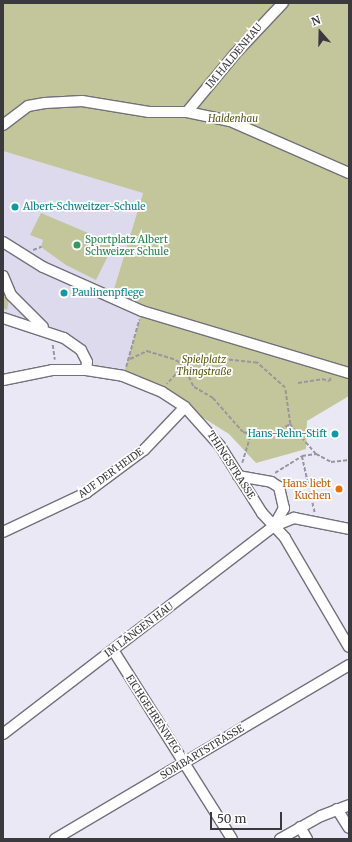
<!DOCTYPE html>
<meta charset="utf-8">
<style>
body{margin:0}
#map{position:relative;width:352px;height:842px;overflow:hidden;background:#eae8f4;font-family:Merriweather,serif}
div>[style]{position:absolute}
.built>*{inset:0;background:#dedaed}
.green>*{inset:0;background:#c3c69a}
.path>*{height:1.5px;margin-top:-0.75px;transform-origin:0;background:repeating-linear-gradient(90deg,#9897a0 0 4px,transparent 0 6px)}
.roads{filter:drop-shadow(1px 0 #73717b) drop-shadow(-1px 0 #73717b) drop-shadow(0 1px #73717b) drop-shadow(0 -1px #73717b)}
.minor>*{height:10px;margin:-5px;padding:0 5px;transform-origin:5px;border-radius:5px;background:#fff}
.dots>*{width:11px;height:11px;translate:-50% -50%;box-sizing:border-box;border:2px solid #fff;border-radius:50%}
span{translate:-50% -50%;white-space:nowrap;text-align:center;line-height:1.15;-webkit-text-stroke:3.5px #fff;paint-order:stroke}
.street-label{font-size:10px;color:#3a3a3e}
.park-label{font-size:10px;color:#5a5b0c;font-style:italic}
.culture-label{font-size:10px;color:#0d838f}
.left{translate:0 -50%;text-align:left}
.right{translate:-100% -50%;text-align:right}
.leisure-label{font-size:10px;color:#27864d}
.food-label{font-size:10px;color:#c56008}
.frame{position:absolute;inset:0;border:4px solid #3a3a3e;pointer-events:none}
.north{position:absolute;left:300px;top:12px;width:40px;height:40px;-webkit-text-stroke:3px #fff;paint-order:stroke;rotate:340deg;font-size:11px;font-weight:700;line-height:16px;text-align:center;color:#3a3a3e}
.north::after{content:'';display:block;margin:auto;width:14px;height:18px;background:#3a3a3e;clip-path:polygon(50% 0,100% 100%,50% 72%,0 100%)}
.scale{position:absolute;left:210px;top:812px;width:72px;height:18px;box-sizing:border-box;border:2px solid #3a3a3e;border-top:0;padding-left:5px;font-size:12px;line-height:14px;white-space:nowrap;color:#3a3a3e;-webkit-text-stroke:3px #fff;paint-order:stroke}
</style>
<div id="map">
<div class="built">
<i style="clip-path:polygon(3px 151px,143px 192px,111px 299px,142px 311px,123px 376px,86px 370px,81px 350px,3px 318px)"></i>
</div>
<div class="green">
<i style="clip-path:polygon(3px 3px,349px 3px,349px 396px,307px 421px,306px 449px,256px 463px,229px 434px,162px 392px,123px 376px,142px 311px,111px 299px,143px 193px,3px 151px)"></i>
<i style="clip-path:polygon(41px 213px,114px 244px,96px 280px,66px 265px,41px 247px,43px 240px,30px 235px)"></i>
<i style="clip-path:polygon(3px 288px,9px 300px,7px 310px,3px 308px)"></i>
</div>
<div class="path">
<i style="left:33px;top:250px;width:9px;rotate:-21deg"></i>
<i style="left:53px;top:345px;width:15px;rotate:82deg"></i>
<i style="left:130px;top:359px;width:19px;rotate:-25deg"></i>
<i style="left:147px;top:351px;width:30px;rotate:17deg"></i>
<i style="left:176px;top:360px;width:10px;rotate:37deg"></i>
<i style="left:184px;top:366px;width:25px;rotate:133deg"></i>
<i style="left:126px;top:367px;width:49px;rotate:-74.5deg"></i>
<i style="left:298px;top:383px;width:24px;rotate:-9deg"></i>
<i style="left:322px;top:379px;width:8px;rotate:14deg"></i>
<i style="left:330px;top:381px;width:3px;rotate:-90deg"></i>
<i style="left:290px;top:424px;width:36px;rotate:-98deg"></i>
<i style="left:285px;top:388px;width:38px;rotate:-138deg"></i>
<i style="left:257px;top:363px;width:48px;rotate:-174.1deg"></i>
<i style="left:209px;top:358px;width:16px;rotate:173deg"></i>
<i style="left:193px;top:360px;width:11px;rotate:146deg"></i>
<i style="left:184px;top:366px;width:23px;rotate:65deg"></i>
<i style="left:194px;top:387px;width:22px;rotate:30deg"></i>
<i style="left:213px;top:398px;width:45px;rotate:48.6deg"></i>
<i style="left:243px;top:432px;width:22px;rotate:16deg"></i>
<i style="left:264px;top:438px;width:30px;rotate:-28deg"></i>
<i style="left:290px;top:424px;width:40px;rotate:49deg"></i>
<i style="left:302px;top:456px;width:58px;rotate:77.2deg"></i>
<i style="left:242px;top:463px;width:28px;rotate:-73deg"></i>
<i style="left:275px;top:473px;width:32px;rotate:-32deg"></i>
<i style="left:302px;top:456px;width:14px;rotate:-8deg"></i>
<i style="left:316px;top:454px;width:17px;rotate:28deg"></i>
<i style="left:331px;top:462px;width:18px;rotate:-6deg"></i>
</div>
<div class="roads">
<div class="minor">
<i style="left:187px;top:112px;width:44px;rotate:11.8deg"></i>
<i style="left:230px;top:121px;width:130px;rotate:23.6deg"></i>
<i style="left:3px;top:125px;width:31px;rotate:-37deg"></i>
<i style="left:28px;top:106px;width:17px;rotate:-10deg"></i>
<i style="left:45px;top:103px;width:37px;rotate:-3deg"></i>
<i style="left:82px;top:101px;width:68px;rotate:9.3deg"></i>
<i style="left:149px;top:112px;width:38px"></i>
<i style="left:187px;top:112px;width:75px;rotate:-50.4deg"></i>
<i style="left:235px;top:54px;width:70px;rotate:-46.7deg"></i>
<i style="left:3px;top:242px;width:47px;rotate:32deg"></i>
<i style="left:43px;top:267px;width:108px;rotate:24deg"></i>
<i style="left:142px;top:311px;width:216px;rotate:16.7deg"></i>
<i style="left:3px;top:276px;width:21px;rotate:67deg"></i>
<i style="left:11px;top:295px;width:45px;rotate:45deg"></i>
<i style="left:3px;top:318px;width:64px;rotate:18.2deg"></i>
<i style="left:64px;top:338px;width:21px;rotate:35deg"></i>
<i style="left:81px;top:350px;width:13px;rotate:63deg"></i>
<i style="left:87px;top:362px;width:8px;rotate:97deg"></i>
<i style="left:3px;top:380px;width:50px;rotate:-11.5deg"></i>
<i style="left:52px;top:370px;width:34px"></i>
<i style="left:86px;top:370px;width:37px;rotate:9deg"></i>
<i style="left:123px;top:376px;width:42px;rotate:22.3deg"></i>
<i style="left:162px;top:392px;width:27px;rotate:33deg"></i>
<i style="left:185px;top:407px;width:52px;rotate:48.1deg"></i>
<i style="left:220px;top:446px;width:79px;rotate:57.9deg"></i>
<i style="left:262px;top:513px;width:34px;rotate:47deg"></i>
<i style="left:285px;top:538px;width:126px;rotate:59.6deg"></i>
<i style="left:238px;top:476px;width:34px;rotate:10deg"></i>
<i style="left:271px;top:482px;width:9px;rotate:32deg"></i>
<i style="left:279px;top:487px;width:22px;rotate:77deg"></i>
<i style="left:284px;top:508px;width:21px;rotate:119deg"></i>
<i style="left:3px;top:532px;width:92px;rotate:-25.2deg"></i>
<i style="left:86px;top:493px;width:72px;rotate:-36.6deg"></i>
<i style="left:144px;top:450px;width:59px;rotate:-46.4deg"></i>
<i style="left:113px;top:650px;width:223px;rotate:57.8deg"></i>
<i style="left:3px;top:734px;width:342px;rotate:-37.5deg"></i>
<i style="left:274px;top:526px;width:22px;rotate:-22deg"></i>
<i style="left:294px;top:518px;width:56px;rotate:11.3deg"></i>
<i style="left:337px;top:809px;width:22px;rotate:58deg"></i>
<i style="left:300px;top:827px;width:14px;rotate:60deg"></i>
<i style="left:55px;top:839px;width:342px;rotate:-30.6deg"></i>
<i style="left:280px;top:839px;width:47px;rotate:-29.3deg"></i>
<i style="left:321px;top:816px;width:30px;rotate:-21deg"></i>
</div>
</div>
<div class="dots">
<i style="left:15px;top:207px;background:#0f9aa8"></i>
<i style="left:77px;top:245px;background:#2e9e5b"></i>
<i style="left:64px;top:293px;background:#0f9aa8"></i>
<i style="left:335px;top:434px;background:#0f9aa8"></i>
<i style="left:339px;top:489px;background:#e8710a"></i>
</div>
<div class="street-label">
<span style="left:234px;top:56px;rotate:-50deg">IM HALDENHAU</span>
<span style="left:231px;top:465px;rotate:57deg">THINGSTRASSE</span>
<span style="left:111px;top:473px;rotate:-36deg">AUF DER HEIDE</span>
<span style="left:139px;top:630px;rotate:-37deg">IM LANGEN HAU</span>
<span style="left:153px;top:714px;rotate:57deg">EICHGEHRENWEG</span>
<span style="left:202px;top:752px;rotate:-31deg">SOMBARTSTRASSE</span>
</div>
<div class="park-label">
<span style="left:233px;top:119px">Haldenhau</span>
<span style="left:204px;top:365px">Spielplatz<br>Thingstraße</span>
</div>
<div class="culture-label">
<span class="left" style="left:23px;top:207px">Albert-Schweitzer-Schule</span>
<span class="left" style="left:72px;top:293px">Paulinenpflege</span>
<span class="right" style="left:327px;top:434px">Hans-Rehn-Stift</span>
</div>
<div class="leisure-label">
<span class="left" style="left:85px;top:245px">Sportplatz Albert<br>Schweizer Schule</span>
</div>
<div class="food-label">
<span class="right" style="left:331px;top:489px">Hans liebt<br>Kuchen</span>
</div>
<div class="frame"></div>
<div class="north">N</div>
<div class="scale">50 m</div>
</div>
